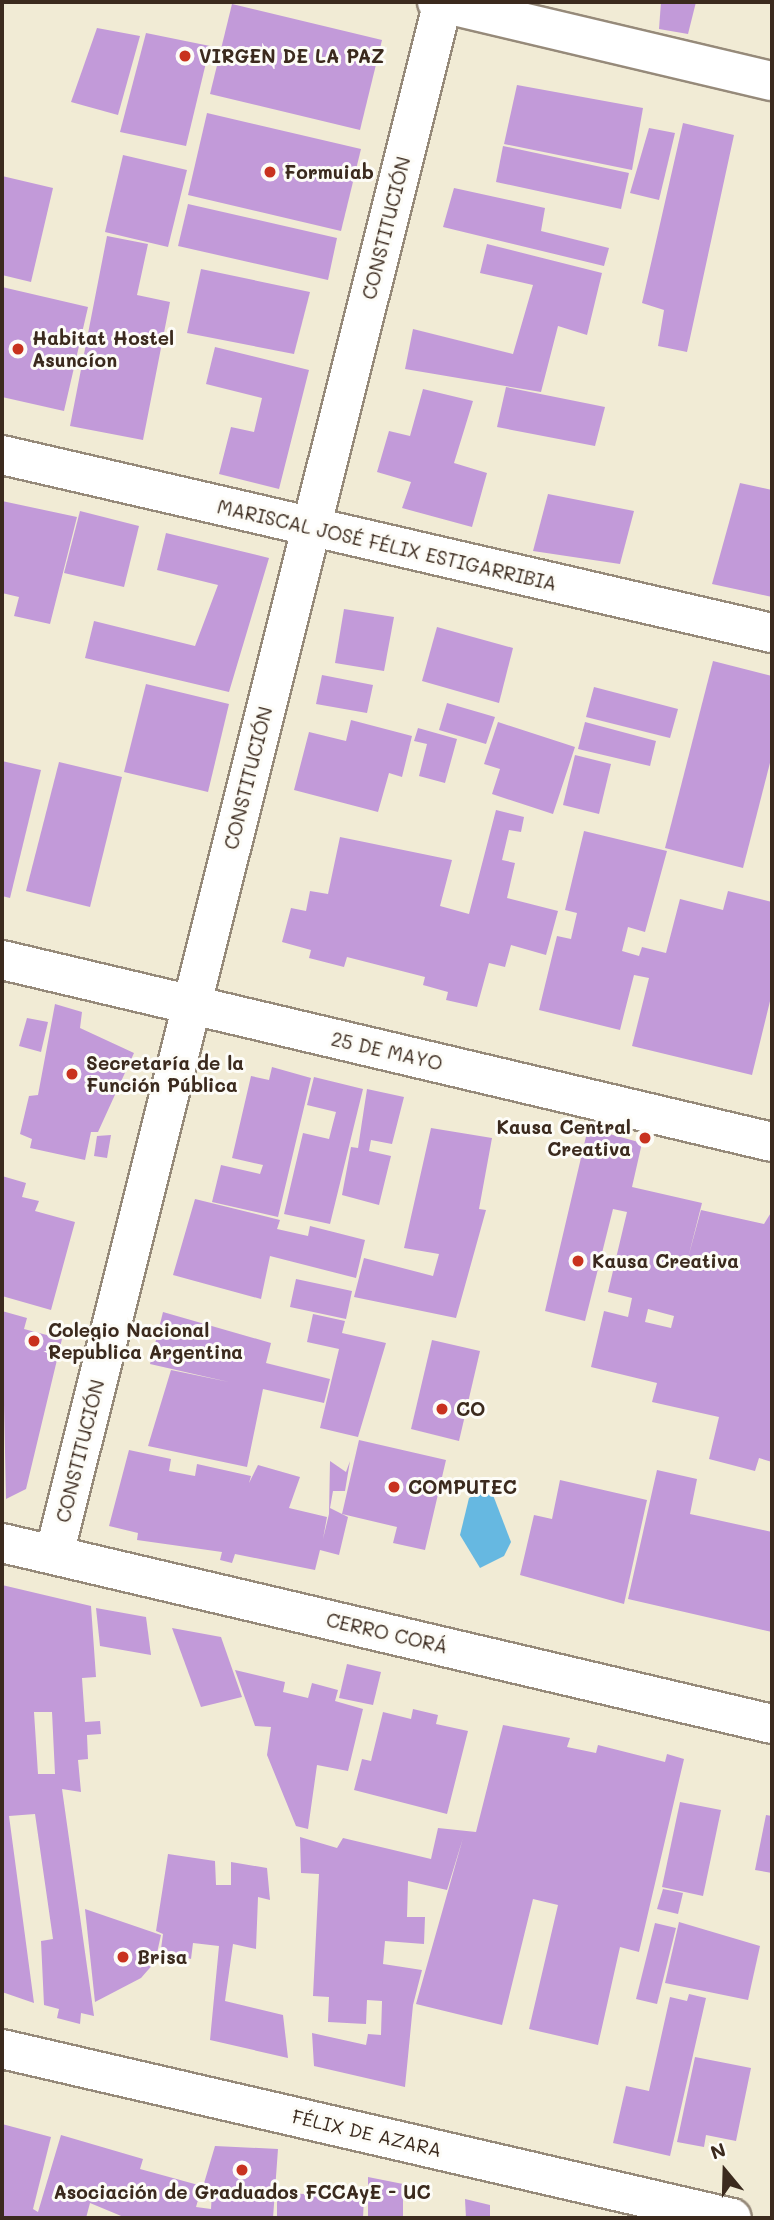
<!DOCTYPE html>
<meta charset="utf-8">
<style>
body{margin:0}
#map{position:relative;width:774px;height:2220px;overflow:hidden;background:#f1ebd5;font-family:Mali,sans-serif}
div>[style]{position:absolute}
.water>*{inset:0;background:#66b8e1}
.building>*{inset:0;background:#c29ad9}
.roads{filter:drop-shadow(2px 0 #968a7a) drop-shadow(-2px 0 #968a7a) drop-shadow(0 2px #968a7a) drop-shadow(0 -2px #968a7a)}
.minor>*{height:38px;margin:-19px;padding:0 19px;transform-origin:19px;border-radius:19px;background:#fff}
.dots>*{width:19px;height:19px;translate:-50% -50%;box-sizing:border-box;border:4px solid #fdfcf7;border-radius:50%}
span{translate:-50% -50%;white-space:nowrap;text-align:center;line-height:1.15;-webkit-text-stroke:6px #fdfcf7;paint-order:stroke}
.poi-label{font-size:19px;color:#3b2a1e;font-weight:700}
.left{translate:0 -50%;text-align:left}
.right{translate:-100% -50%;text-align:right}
.street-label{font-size:19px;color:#3b2a1e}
.frame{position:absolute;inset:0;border:4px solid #3b2a1e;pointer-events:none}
.north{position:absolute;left:690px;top:2136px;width:70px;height:70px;-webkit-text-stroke:5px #fdfcf7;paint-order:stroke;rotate:341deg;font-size:19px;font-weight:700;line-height:28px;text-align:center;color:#3b2a1e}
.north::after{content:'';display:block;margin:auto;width:24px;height:32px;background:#3b2a1e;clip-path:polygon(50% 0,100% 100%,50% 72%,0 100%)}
</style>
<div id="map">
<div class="water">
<i style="clip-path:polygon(482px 1491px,493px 1495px,511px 1542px,504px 1556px,480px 1568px,460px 1535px,469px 1498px)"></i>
</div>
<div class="building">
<i style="clip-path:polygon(661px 2px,696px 2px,688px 34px,659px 29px)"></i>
<i style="clip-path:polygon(232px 4px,382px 40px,360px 130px,210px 94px)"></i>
<i style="clip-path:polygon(97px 28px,140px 36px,118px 115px,71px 102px)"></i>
<i style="clip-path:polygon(146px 33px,210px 46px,186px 146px,120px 132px)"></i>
<i style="clip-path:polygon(517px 85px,643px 108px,632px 170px,504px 144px)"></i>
<i style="clip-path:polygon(207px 113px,361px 149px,341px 231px,188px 195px)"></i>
<i style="clip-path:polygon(683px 123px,734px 135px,687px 352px,658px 346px,664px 310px,642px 303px)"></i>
<i style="clip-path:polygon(649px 128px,675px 133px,659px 200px,630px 193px)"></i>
<i style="clip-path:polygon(503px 146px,629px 173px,621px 209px,496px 182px)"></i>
<i style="clip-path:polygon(123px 155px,187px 170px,168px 247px,105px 232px)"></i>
<i style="clip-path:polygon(2px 176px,53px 188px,31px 282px,2px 275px)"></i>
<i style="clip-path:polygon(454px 188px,545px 208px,541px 231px,609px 248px,604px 266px,443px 227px)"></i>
<i style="clip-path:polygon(188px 204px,337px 238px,328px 280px,178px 246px)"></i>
<i style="clip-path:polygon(107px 236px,148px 244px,137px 295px,170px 302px,143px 440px,70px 426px)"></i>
<i style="clip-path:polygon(487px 244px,602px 273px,587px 335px,558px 326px,541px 392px,405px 369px,413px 329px,513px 354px,533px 285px,480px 273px)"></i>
<i style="clip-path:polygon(201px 269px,310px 292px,294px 354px,187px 333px)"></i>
<i style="clip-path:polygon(2px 287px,88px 307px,64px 411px,2px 397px)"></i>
<i style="clip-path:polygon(215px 347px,309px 370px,279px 489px,219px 474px,231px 427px,254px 432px,262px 398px,206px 384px)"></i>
<i style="clip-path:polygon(506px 387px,605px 407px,595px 446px,497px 427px)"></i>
<i style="clip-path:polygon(423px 389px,473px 401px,454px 463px,487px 473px,472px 527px,402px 508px,411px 482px,377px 472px,389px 431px,410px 436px)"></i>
<i style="clip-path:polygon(740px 483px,772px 490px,772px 597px,712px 584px)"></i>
<i style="clip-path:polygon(548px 494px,634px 511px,620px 564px,533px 551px)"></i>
<i style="clip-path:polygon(2px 501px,77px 517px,50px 624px,14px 616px,19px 597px,2px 593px)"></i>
<i style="clip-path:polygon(80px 511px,139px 526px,124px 587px,64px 573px)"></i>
<i style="clip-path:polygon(166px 533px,269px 558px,229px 692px,85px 658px,94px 621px,195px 646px,218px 585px,157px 570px)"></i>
<i style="clip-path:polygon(344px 609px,394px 617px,384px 671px,335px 663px)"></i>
<i style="clip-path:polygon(437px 627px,513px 648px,499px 703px,422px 681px)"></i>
<i style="clip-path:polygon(713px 661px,772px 676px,772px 755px,743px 868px,665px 848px)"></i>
<i style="clip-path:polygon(322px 675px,373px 685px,367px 713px,316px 704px)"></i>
<i style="clip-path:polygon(146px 684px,229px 704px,208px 792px,124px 772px)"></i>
<i style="clip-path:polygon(594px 687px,678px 709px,670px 738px,586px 717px)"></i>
<i style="clip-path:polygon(447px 703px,495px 717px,486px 744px,439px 730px)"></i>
<i style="clip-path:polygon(351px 720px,412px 736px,402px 777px,389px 773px,378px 812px,294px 790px,309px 732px,346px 741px)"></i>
<i style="clip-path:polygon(498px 722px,575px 747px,553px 814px,492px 794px,500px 769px,484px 764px)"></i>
<i style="clip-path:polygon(585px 722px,656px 741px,650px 766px,578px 749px)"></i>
<i style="clip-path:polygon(418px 728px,457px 739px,445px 783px,419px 776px,427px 744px,414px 741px)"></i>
<i style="clip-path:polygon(575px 755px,611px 764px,599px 814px,563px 805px)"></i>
<i style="clip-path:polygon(2px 761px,41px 770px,10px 898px,2px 896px)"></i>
<i style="clip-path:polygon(59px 762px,122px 777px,90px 907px,26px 891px)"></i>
<i style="clip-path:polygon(496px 810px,524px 817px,521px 832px,509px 830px,502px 860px,515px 863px,507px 898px,558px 911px,546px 955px,511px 945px,505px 967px,489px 963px,477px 1007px,446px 1000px,448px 992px,423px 985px,425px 977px,347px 957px,344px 967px,309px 958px,311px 950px,282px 942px,291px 908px,306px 911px,310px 891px,328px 894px,340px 837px,452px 860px,440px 906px,469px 914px)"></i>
<i style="clip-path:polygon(584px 831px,667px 851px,645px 932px,628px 927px,622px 951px,639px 956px,642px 947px,666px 953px,680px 899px,723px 910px,728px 891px,772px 902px,772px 993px,752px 1075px,632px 1046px,649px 978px,634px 975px,620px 1030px,539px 1010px,557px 936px,571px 939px,577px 913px,565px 910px)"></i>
<i style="clip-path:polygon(55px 1004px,82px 1012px,80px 1028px,134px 1053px,98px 1132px,91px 1132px,85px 1160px,30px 1148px,32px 1139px,20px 1134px,29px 1096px,38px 1095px)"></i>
<i style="clip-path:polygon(27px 1018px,48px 1022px,41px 1052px,19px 1046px)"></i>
<i style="clip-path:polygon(272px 1067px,311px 1078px,278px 1217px,212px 1202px,221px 1165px,260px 1174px,263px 1165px,232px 1158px,251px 1076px,269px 1080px)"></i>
<i style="clip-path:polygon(314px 1077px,363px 1089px,330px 1224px,284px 1214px,303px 1133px,329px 1139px,336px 1112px,307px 1105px)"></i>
<i style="clip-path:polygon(367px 1089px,404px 1097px,392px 1144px,371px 1140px,369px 1151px,391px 1156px,379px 1205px,342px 1195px,351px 1147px,358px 1148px)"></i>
<i style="clip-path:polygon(431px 1128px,492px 1138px,479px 1209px,486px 1210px,456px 1318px,354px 1297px,364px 1258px,433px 1276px,439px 1254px,404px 1248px)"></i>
<i style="clip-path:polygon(evenodd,588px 1128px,642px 1143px,632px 1187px,702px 1203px,688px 1258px,701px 1210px,764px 1224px,772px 1211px,772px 1462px,759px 1458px,755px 1471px,709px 1459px,719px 1417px,652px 1402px,657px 1383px,591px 1367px,604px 1311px,628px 1317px,632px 1298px,608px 1292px,627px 1212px,613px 1209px,585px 1321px,545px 1311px,588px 1128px,648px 1309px,674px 1316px,671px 1328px,645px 1322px,648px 1309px)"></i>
<i style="clip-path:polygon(111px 1135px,107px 1158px,94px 1156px,97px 1136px)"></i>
<i style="clip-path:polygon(2px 1176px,26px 1183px,22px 1197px,39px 1201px,35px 1211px,75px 1222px,51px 1310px,2px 1296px)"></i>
<i style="clip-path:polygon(195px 1199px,280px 1220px,277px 1229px,308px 1236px,310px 1226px,365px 1240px,356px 1278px,270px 1256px,261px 1299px,173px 1275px)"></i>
<i style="clip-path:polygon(296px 1279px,352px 1291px,346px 1319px,290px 1307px)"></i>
<i style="clip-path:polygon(2px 1311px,27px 1318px,24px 1329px,62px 1339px,26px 1489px,6px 1499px)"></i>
<i style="clip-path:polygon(163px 1312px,271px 1343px,266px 1363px,330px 1379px,324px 1403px,263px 1389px,247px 1467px,148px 1446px,171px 1370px,229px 1382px,150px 1364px)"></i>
<i style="clip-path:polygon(313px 1314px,345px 1321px,342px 1333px,386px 1343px,358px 1437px,320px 1428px,339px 1349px,307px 1342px)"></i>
<i style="clip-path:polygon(432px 1340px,480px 1351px,459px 1441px,411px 1429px)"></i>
<i style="clip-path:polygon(359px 1440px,446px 1460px,425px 1550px,393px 1543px,397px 1527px,342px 1514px)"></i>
<i style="clip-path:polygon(129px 1450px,171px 1459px,169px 1471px,195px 1476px,197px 1464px,251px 1476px,249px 1483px,258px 1465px,300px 1477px,289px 1508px,327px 1517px,323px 1539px,329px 1514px,330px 1461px,346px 1472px,350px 1461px,345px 1491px,333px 1491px,330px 1508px,348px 1517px,339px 1555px,320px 1550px,315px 1570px,235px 1554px,232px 1563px,220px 1560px,222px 1552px,137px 1540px,138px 1533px,109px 1526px)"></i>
<i style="clip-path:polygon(657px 1470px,697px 1479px,690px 1514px,772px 1532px,772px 1632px,628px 1599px)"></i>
<i style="clip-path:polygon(560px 1480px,647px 1500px,624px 1604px,520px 1575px,534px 1515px,552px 1519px)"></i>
<i style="clip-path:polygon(evenodd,2px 1585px,91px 1606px,96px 1677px,82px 1678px,85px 1722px,100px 1721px,101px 1734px,87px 1735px,88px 1759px,78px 1760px,81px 1792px,62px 1789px,94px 2016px,81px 2013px,80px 2024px,57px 2018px,59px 2009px,44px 2005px,41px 1941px,53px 1939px,35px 1814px,9px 1816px,34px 2003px,2px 1992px,2px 1585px,34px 1712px,52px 1712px,55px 1774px,38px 1774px,34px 1712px)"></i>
<i style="clip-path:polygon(96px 1608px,146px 1617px,151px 1655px,100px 1646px)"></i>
<i style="clip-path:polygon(172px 1628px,221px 1637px,242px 1697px,201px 1707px)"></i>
<i style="clip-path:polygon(347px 1664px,381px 1672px,373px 1705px,339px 1698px)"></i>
<i style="clip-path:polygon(235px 1670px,285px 1682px,283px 1692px,308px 1698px,312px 1683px,338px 1690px,335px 1701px,363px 1709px,348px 1771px,317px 1765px,308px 1829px,296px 1826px,267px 1755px,271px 1727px,255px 1726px)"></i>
<i style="clip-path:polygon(413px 1709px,438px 1715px,436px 1724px,468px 1731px,447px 1814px,354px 1790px,362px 1759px,371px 1761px,383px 1712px,411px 1719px)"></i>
<i style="clip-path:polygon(503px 1725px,570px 1738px,567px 1747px,596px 1753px,598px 1745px,665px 1762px,667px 1754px,684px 1759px,639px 1952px,620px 1947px,598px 2045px,529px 2029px,558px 1905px,533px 1899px,502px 2025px,416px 2004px,463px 1838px,447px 1890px,408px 1881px,407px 1917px,425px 1917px,424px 1944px,385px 1941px,383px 1964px,422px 1970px,413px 2005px,405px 2087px,314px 2066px,312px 2033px,366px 2045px,368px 2034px,381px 2035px,382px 2001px,367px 2000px,366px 2024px,328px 2022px,329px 1997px,313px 1996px,319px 1874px,301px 1873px,300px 1837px,337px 1848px,343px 1838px,431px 1859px,438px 1828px,476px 1832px)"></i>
<i style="clip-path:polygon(680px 1802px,721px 1810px,703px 1896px,662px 1887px)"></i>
<i style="clip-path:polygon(766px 1815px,772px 1816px,772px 1873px,755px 1870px)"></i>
<i style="clip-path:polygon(168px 1854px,215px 1861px,216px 1885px,231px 1885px,231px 1862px,267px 1868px,270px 1900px,258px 1897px,256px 1949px,233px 1944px,225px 2001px,283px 2015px,288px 2058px,210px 2040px,219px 1946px,193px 1943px,191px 1959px,161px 1949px,163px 1934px,156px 1931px)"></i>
<i style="clip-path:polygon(663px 1889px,683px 1893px,678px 1914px,657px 1909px)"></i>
<i style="clip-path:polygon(85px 1909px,161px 1935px,155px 1962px,141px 1978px,95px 2002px)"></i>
<i style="clip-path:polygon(679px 1922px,760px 1946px,748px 2000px,665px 1983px)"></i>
<i style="clip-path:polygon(655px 1923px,676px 1928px,657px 2004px,636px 1999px)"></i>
<i style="clip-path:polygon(689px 1994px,706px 1998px,670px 2156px,613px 2143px,626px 2086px,649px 2091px,670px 1997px,687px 2001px)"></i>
<i style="clip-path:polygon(695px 2057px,751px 2068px,736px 2141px,706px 2135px,704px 2147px,677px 2142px)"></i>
<i style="clip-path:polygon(2px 2124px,51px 2137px,33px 2209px,38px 2212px,61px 2135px,143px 2159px,140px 2169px,202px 2186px,196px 2207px,211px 2209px,212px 2191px,202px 2190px,215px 2146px,278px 2149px,273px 2218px,126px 2218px,90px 2203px,86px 2218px,2px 2218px)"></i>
<i style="clip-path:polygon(368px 2177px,403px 2184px,403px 2218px,368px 2218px)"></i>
<i style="clip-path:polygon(277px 2193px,364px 2196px,363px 2218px,277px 2218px)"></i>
<i style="clip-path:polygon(465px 2199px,490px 2205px,490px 2218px,466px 2218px)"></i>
</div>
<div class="roads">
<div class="minor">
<i style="left:437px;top:2px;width:344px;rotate:13.3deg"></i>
<i style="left:2px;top:455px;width:790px;rotate:13.02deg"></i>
<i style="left:2px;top:960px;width:791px;rotate:13.3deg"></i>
<i style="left:2px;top:1543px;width:791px;rotate:13.23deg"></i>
<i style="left:54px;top:1555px;width:1601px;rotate:-75.94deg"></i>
<i style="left:2px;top:2049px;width:749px;rotate:13.03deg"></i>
</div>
</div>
<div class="dots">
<i style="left:185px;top:56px;background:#c8321e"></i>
<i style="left:270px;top:172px;background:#c8321e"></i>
<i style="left:18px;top:349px;background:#c8321e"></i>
<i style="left:72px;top:1074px;background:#c8321e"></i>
<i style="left:645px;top:1138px;background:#c8321e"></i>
<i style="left:578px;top:1261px;background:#c8321e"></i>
<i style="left:34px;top:1341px;background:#c8321e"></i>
<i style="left:442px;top:1409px;background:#c8321e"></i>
<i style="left:394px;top:1487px;background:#c8321e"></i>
<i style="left:123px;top:1957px;background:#c8321e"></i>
<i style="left:242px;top:2170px;background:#c8321e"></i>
</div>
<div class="poi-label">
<span class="left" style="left:199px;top:56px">VIRGEN DE LA PAZ</span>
<span class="left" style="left:284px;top:172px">Formuiab</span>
<span class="left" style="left:32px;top:349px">Habitat Hostel<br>Asuncíon</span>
<span class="left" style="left:86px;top:1074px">Secretaría de la<br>Función Pública</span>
<span class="right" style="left:631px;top:1138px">Kausa Central<br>Creativa</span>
<span class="left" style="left:592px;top:1261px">Kausa Creativa</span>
<span class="left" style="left:48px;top:1341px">Colegio Nacional<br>Republica Argentina</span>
<span class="left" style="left:456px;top:1409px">CO</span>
<span class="left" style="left:408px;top:1487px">COMPUTEC</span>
<span class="left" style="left:137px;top:1957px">Brisa</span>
<span style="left:242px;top:2192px">Asociación de Graduados FCCAyE - UC</span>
</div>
<div class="street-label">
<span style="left:386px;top:228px;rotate:-76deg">CONSTITUCIÓN</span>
<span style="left:387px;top:545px;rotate:13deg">MARISCAL JOSÉ FÉLIX ESTIGARRIBIA</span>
<span style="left:248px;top:778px;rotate:-76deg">CONSTITUCIÓN</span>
<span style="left:387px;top:1051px;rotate:13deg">25 DE MAYO</span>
<span style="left:80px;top:1451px;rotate:-76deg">CONSTITUCIÓN</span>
<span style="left:387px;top:1633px;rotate:13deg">CERRO CORÁ</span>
<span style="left:367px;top:2133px;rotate:13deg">FÉLIX DE AZARA</span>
</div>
<div class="frame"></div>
<div class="north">N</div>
</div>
